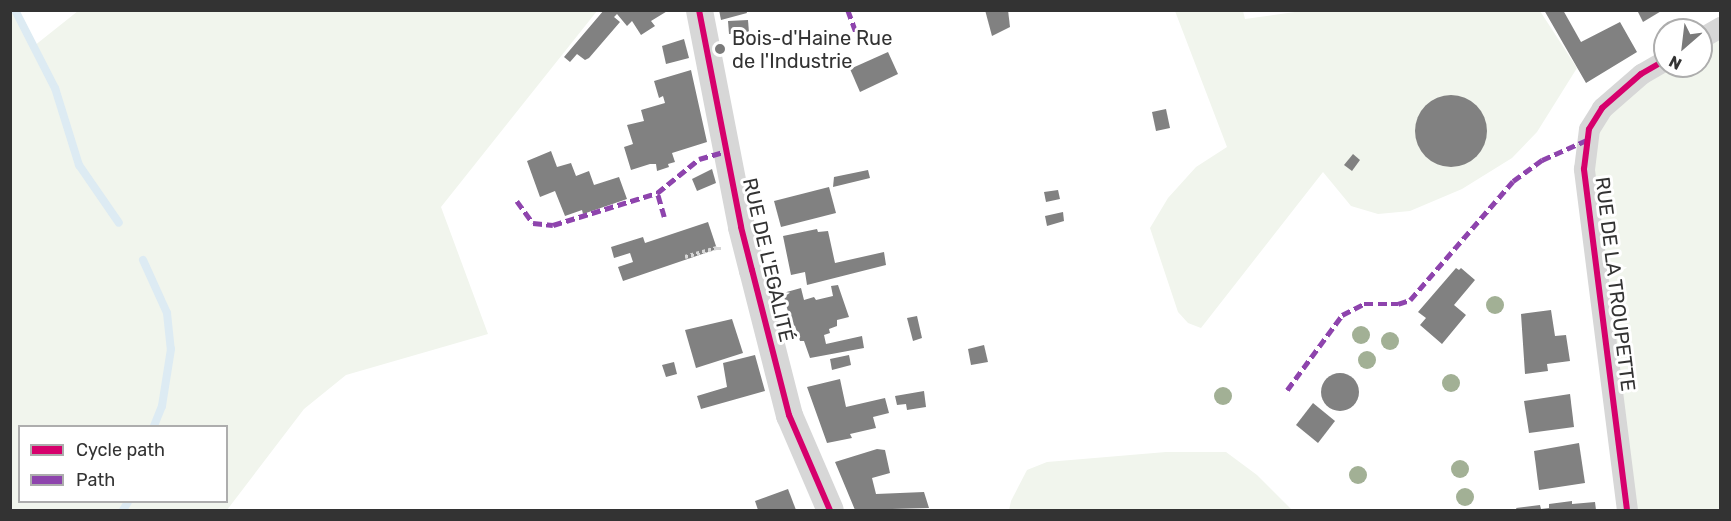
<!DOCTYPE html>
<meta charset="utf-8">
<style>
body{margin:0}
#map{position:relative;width:1731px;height:521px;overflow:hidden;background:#fff;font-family:Rubik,sans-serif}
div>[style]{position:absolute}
.green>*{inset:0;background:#f1f5ed}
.stream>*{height:8px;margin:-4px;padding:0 4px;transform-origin:4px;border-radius:4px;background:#ddebf3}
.building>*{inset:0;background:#818181}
.round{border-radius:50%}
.path>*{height:4px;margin-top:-2px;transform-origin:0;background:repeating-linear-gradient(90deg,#d6d6d6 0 3px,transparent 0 6px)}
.minor>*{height:21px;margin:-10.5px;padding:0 10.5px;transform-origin:10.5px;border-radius:10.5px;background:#d7d7d7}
.tertiary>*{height:27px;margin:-13.5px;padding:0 13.5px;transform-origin:13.5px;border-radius:13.5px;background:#d7d7d7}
.quiet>*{height:4.5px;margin-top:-2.25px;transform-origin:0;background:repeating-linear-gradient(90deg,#8e44ad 0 9px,transparent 0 13.5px)}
.cycleway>*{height:6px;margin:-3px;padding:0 3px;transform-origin:3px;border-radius:3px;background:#d6006c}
.trees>*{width:18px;height:18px;margin:-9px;border-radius:50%;background:#a2b095}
.dots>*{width:16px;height:16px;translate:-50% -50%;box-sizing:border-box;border:3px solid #fff;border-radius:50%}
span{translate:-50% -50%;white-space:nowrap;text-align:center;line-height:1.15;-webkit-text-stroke:6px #fff;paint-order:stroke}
.poi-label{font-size:20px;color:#333}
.left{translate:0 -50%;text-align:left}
.street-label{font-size:20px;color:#333}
.frame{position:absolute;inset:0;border:12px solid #333;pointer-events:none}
.legend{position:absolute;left:18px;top:425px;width:210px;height:78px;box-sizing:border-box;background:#fff;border:2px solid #adadad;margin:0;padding:8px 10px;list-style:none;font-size:18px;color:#333}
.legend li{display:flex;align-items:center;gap:12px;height:30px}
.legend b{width:30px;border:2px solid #adadad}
.north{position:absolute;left:1653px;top:18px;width:60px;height:60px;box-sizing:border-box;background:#fff;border:2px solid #adadad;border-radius:50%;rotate:208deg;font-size:16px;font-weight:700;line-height:24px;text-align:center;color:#333}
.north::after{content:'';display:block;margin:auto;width:21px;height:27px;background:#7a7a7a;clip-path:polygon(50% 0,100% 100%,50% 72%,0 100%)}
</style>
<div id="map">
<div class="green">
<i style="clip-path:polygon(1309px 10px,1540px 11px,1577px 68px,1537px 132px,1512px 158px,1462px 189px,1410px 211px,1378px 214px,1351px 206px,1323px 172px,1201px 328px,1188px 323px,1178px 312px,1150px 228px,1168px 198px,1196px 167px,1227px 147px,1175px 11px,1243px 11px,1245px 19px)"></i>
<i style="clip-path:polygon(evenodd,10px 11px,16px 11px,34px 46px,78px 11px,597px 11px,441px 207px,488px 334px,346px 375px,304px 409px,227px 510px,11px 510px,10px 11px,20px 426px,226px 426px,226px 502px,20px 502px,20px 426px)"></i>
<i style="clip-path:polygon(1720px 27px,1720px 510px,1627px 510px,1584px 169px,1602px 108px,1665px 66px,1701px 66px,1701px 38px)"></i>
<i style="clip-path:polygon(1166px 452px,1226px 452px,1257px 475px,1292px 510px,1009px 510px,1011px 501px,1027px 470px,1047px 462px)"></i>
</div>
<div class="stream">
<i style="left:15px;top:10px;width:88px;rotate:62.9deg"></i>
<i style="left:55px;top:88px;width:81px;rotate:72.7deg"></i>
<i style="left:79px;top:165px;width:70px;rotate:55.4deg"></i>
<i style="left:143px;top:260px;width:58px;rotate:65.6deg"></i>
<i style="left:167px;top:313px;width:36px;rotate:84deg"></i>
<i style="left:171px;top:349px;width:58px;rotate:99deg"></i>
<i style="left:162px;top:406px;width:22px;rotate:112deg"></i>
<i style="left:123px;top:510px;width:9px;rotate:-58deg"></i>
</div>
<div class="building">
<i style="clip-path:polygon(604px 10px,669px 10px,651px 21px,655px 26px,641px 35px,632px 21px,627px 26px,617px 14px,614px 17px,620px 22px,589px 58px,585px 60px,577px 54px,570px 62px,564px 57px)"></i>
<i style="clip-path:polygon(719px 10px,746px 10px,747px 13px,721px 20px)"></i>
<i style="clip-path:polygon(985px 10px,1008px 10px,1010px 27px,992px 36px)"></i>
<i style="clip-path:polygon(1544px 10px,1563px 10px,1581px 42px,1620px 22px,1637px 52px,1586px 83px)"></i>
<i style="clip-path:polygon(1637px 10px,1663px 10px,1643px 22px)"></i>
<i style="clip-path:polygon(748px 20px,749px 33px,729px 34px,728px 21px)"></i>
<i style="clip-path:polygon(684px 39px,689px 58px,666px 64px,662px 46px)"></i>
<i style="clip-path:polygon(888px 52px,898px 74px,860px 92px,850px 69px)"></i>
<i style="clip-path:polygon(691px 70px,707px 142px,672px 153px,675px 162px,668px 164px,669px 167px,657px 171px,656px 164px,650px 164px,631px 170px,624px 147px,633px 144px,627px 125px,644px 121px,641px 110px,665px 103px,663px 96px,659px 98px,654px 81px)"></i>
<i class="round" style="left:1415px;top:95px;width:72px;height:72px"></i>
<i style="clip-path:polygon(1166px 109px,1170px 128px,1156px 131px,1152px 112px)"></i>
<i style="clip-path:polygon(551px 151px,557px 167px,571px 163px,576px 176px,589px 171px,594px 185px,619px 177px,627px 199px,583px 214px,582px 210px,565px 216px,555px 191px,540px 197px,527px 161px)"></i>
<i style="clip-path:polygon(1353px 154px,1360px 160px,1352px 171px,1344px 165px)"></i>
<i style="clip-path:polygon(712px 169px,716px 183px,697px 191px,692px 179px)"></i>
<i style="clip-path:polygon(868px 170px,870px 178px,833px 187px,834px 177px)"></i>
<i style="clip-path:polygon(829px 187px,836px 213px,781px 227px,774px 201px)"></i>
<i style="clip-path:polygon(1058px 190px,1060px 199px,1046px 202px,1044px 192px)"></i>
<i style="clip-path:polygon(1063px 212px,1064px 221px,1047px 226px,1045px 216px)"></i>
<i style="clip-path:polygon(708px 222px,717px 249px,623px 281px,618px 267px,633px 262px,630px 253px,614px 258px,611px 247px,643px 237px,645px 243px)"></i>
<i style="clip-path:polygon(817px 229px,818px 232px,828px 231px,835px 263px,884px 252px,886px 265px,807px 285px,805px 272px,791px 275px,783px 236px)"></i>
<i style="clip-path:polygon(1456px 268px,1459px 270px,1461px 268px,1475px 280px,1454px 305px,1466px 315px,1442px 344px,1420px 325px,1426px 318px,1418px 312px)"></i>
<i style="clip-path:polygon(838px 285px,849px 317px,837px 320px,837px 326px,829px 329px,830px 333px,824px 335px,826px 344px,862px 336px,864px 348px,810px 358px,804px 341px,800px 341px,795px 326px,791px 323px,783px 293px,801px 288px,804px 300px,814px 297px,816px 300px,833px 296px,831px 286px)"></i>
<i style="clip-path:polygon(1551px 310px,1555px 336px,1566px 335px,1570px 361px,1547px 364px,1548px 371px,1525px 374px,1521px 314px)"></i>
<i style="clip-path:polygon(917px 316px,922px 338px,913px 341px,907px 318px)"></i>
<i style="clip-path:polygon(732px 319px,743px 353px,696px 368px,685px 330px)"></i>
<i style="clip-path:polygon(984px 345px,988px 362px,971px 365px,968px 349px)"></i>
<i style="clip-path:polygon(755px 355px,765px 391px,701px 409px,697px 396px,727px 387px,723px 363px)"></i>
<i style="clip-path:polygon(849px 355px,851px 365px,832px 370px,830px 359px)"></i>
<i style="clip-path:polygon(674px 362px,677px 374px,666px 377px,662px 365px)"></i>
<i class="round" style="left:1321px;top:373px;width:38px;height:38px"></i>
<i style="clip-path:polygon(840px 379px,846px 407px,885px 398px,889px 413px,873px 417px,876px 428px,850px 434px,852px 438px,827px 443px,807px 387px)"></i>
<i style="clip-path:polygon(924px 391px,926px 407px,907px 410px,906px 404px,897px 405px,895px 396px)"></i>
<i style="clip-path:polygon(1570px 394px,1574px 427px,1529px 433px,1524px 401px)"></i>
<i style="clip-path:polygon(1313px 403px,1335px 421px,1318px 443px,1296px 425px)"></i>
<i style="clip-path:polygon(1579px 443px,1585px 483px,1539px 490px,1534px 451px)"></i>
<i style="clip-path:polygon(877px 449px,885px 450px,890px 473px,872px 478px,876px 494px,924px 492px,929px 508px,855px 510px,835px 462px)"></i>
<i style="clip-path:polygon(788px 489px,796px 510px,758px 510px,755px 501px)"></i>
<i style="clip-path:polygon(1572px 501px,1572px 504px,1595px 502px,1596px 510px,1517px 510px,1516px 508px,1540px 505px,1541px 509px,1549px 508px,1549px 504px)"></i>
</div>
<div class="path">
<i style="left:685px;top:257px;width:35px;rotate:-16deg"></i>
<i style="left:719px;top:247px;width:4px;rotate:90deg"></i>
</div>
<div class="minor">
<i style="left:1701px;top:38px;width:22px;rotate:-30deg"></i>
<i style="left:1627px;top:510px;width:344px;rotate:-97.2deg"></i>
<i style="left:1584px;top:169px;width:40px;rotate:-82.9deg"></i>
<i style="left:1589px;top:129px;width:25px;rotate:-58deg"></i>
<i style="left:1602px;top:108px;width:52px;rotate:-41.1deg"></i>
<i style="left:1641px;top:74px;width:28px;rotate:-30deg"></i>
</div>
<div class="tertiary">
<i style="left:699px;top:10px;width:221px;rotate:79deg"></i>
<i style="left:741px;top:227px;width:44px;rotate:75.7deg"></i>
<i style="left:752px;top:270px;width:150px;rotate:75.7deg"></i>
<i style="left:789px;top:415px;width:103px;rotate:66.7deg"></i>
</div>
<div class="quiet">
<i style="left:848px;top:10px;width:32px;rotate:70deg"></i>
<i style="left:517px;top:201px;width:27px;rotate:54deg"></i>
<i style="left:533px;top:223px;width:20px;rotate:6deg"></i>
<i style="left:553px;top:225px;width:109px;rotate:-17.1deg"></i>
<i style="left:664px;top:217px;width:25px;rotate:-106deg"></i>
<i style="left:657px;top:193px;width:54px;rotate:-39deg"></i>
<i style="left:699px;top:159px;width:29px;rotate:-16deg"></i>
<i style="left:1287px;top:390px;width:93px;rotate:-53.7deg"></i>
<i style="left:1342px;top:315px;width:25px;rotate:-27deg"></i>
<i style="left:1364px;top:304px;width:34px"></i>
<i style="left:1398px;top:304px;width:13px;rotate:-18deg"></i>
<i style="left:1410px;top:300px;width:157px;rotate:-49.1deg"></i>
<i style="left:1513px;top:181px;width:36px;rotate:-36deg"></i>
<i style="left:1542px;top:160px;width:49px;rotate:-24deg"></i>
</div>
<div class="cycleway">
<i style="left:699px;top:10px;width:221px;rotate:79deg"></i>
<i style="left:741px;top:227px;width:44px;rotate:75.7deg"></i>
<i style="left:752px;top:270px;width:150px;rotate:75.7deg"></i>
<i style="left:789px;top:415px;width:103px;rotate:66.7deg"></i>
<i style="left:1627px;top:510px;width:344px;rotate:-97.2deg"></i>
<i style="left:1584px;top:169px;width:40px;rotate:-82.9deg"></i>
<i style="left:1589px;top:129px;width:25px;rotate:-58deg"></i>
<i style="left:1602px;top:108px;width:52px;rotate:-41.1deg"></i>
<i style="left:1641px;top:74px;width:28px;rotate:-30deg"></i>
</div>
<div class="trees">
<i style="left:1495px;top:305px"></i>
<i style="left:1361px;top:335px"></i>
<i style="left:1390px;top:341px"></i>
<i style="left:1367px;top:360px"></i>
<i style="left:1451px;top:383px"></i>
<i style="left:1223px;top:396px"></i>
<i style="left:1460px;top:469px"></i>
<i style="left:1358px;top:475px"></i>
<i style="left:1465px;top:497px"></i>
</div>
<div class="dots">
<i style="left:720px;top:49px;background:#7a7a7a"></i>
</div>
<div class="poi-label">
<span class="left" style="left:732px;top:50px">Bois-d'Haine Rue<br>de l'Industrie</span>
</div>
<div class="street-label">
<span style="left:768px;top:260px;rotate:77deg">RUE DE L'EGALITÉ</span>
<span style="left:1615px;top:284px;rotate:83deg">RUE DE LA TROUPETTE</span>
</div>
<div class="frame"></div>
<ul class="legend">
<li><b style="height:8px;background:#d6006c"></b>Cycle path</li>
<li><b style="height:8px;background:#8e44ad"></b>Path</li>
</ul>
<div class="north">N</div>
</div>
